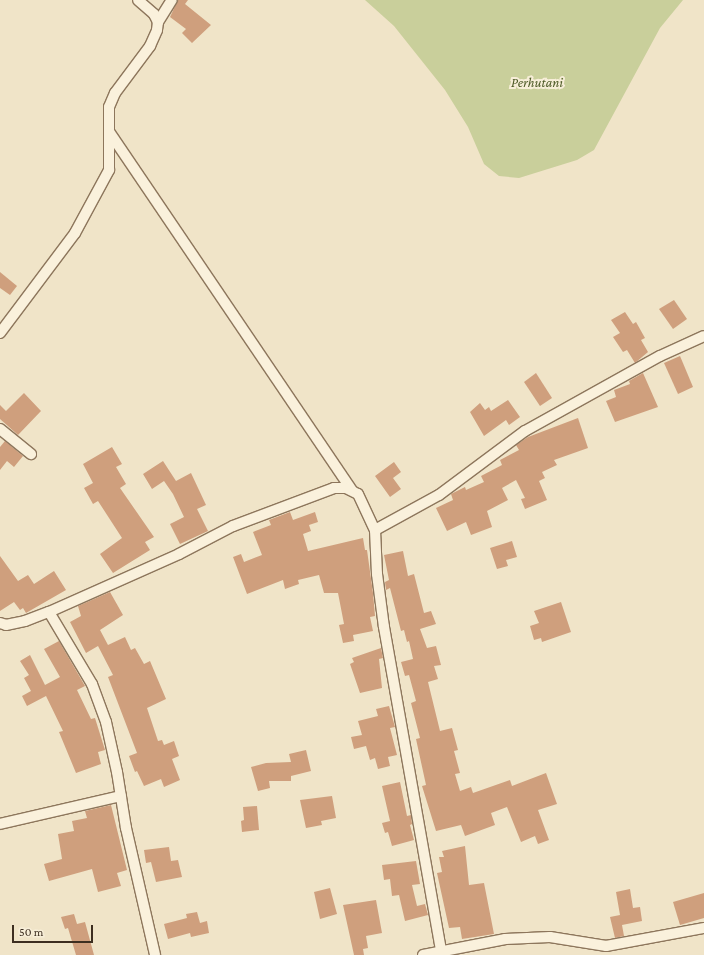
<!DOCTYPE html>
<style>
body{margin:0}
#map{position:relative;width:704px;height:955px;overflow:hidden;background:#f0e4c8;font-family:"Crimson Pro",serif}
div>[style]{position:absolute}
.green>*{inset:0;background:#c9cf9b}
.building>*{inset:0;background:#cf9f7d}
.roads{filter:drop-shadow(1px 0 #8d765c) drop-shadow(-1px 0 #8d765c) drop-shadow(0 1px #8d765c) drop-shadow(0 -1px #8d765c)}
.minor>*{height:10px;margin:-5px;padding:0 5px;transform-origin:5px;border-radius:5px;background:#faf1dc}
span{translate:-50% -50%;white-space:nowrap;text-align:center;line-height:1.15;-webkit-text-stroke:4px #f7eed8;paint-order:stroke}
.park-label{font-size:14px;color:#4d5a26;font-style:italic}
.scale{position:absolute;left:12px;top:925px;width:81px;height:18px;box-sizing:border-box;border:2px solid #3d2e20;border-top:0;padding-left:5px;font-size:12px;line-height:14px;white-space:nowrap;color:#3d2e20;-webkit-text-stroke:3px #f7eed8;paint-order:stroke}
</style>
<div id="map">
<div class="green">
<i style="clip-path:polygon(365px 0,683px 0,660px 28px,594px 150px,577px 160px,519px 178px,499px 176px,484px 164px,468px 127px,445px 90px,394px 26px)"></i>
</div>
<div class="building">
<i style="clip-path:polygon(178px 0,188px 0,185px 4px,211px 25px,192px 43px,182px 33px,186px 29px,170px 17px)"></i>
<i style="clip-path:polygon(0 272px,17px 286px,10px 295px,0 288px)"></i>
<i style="clip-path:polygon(674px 300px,687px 319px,673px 329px,659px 309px)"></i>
<i style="clip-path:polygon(625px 312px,633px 324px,636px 322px,645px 338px,641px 340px,648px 352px,635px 363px,627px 350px,623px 352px,613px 337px,620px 333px,611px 320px)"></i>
<i style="clip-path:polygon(680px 356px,693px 387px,678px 394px,664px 363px)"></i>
<i style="clip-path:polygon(536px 373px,552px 398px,540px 406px,524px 382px)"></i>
<i style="clip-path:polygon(643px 373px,658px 407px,615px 422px,606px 401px,616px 397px,614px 390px,630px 384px,629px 381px)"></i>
<i style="clip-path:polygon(24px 393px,41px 411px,18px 435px,0 419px,0 405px,6px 411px)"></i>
<i style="clip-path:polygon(508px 400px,520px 417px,509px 425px,506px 420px,484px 436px,470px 412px,480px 403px,485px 410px,489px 407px,491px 411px)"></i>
<i style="clip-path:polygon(578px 418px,588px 448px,554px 460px,557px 465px,542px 472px,545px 478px,539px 481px,547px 500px,525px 509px,521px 499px,525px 498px,516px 480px,502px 488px,508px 500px,487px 511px,492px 527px,471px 535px,466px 522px,447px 531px,436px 508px,453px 500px,451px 494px,465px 487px,466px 490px,484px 482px,481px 476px,502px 465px,500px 460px,519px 450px,516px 445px,528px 437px)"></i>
<i style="clip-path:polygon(5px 441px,23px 456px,14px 467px,7px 461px,0 470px,0 447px)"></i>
<i style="clip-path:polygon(112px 447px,122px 464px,116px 467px,126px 484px,120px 488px,154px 537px,145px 542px,150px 550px,113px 573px,100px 554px,122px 538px,98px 501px,93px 504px,84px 488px,93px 483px,83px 464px)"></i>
<i style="clip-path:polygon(163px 461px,176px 481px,191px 473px,206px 505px,197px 509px,208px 531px,180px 544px,170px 524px,184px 517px,173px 494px,164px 481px,152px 489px,143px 474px)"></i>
<i style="clip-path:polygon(394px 462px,401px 472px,393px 478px,401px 489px,390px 497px,375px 476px)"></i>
<i style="clip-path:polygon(290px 512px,293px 520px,315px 512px,318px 522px,309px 525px,311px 531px,303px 534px,308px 551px,363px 538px,365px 550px,367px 550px,373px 593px,375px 616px,370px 617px,373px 631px,353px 635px,354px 641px,343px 643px,339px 625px,344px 624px,338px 593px,324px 593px,319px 575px,298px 580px,299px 584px,285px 589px,283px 580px,247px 594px,233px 557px,241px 554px,244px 562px,262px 555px,253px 532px,271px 525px,269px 520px)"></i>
<i style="clip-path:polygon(512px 541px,517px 557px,506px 560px,508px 566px,497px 569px,490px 548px)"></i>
<i style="clip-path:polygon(403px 551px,408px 576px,414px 574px,424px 613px,431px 611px,436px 624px,420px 629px,427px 648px,436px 646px,441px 665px,434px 666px,438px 679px,428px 682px,440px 731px,452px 728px,458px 750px,454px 751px,460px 773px,455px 774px,460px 791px,471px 787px,473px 793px,510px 780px,512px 786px,546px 773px,557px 804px,538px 810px,549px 840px,538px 844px,535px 836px,521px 842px,507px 807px,491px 813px,495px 825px,465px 836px,461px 825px,436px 831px,422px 786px,426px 785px,416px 739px,420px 738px,411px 703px,416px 701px,409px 675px,405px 676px,401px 662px,413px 659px,409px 641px,407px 642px,404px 630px,401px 631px,390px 588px,386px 590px,385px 582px,389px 580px,384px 555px)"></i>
<i style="clip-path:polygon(0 556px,18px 581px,28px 575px,34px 584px,54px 571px,66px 590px,26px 613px,23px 608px,20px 610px,14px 602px,0 611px)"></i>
<i style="clip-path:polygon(110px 592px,123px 615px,100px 630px,108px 645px,125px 637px,131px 650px,135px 648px,144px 664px,150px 661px,166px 699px,147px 708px,158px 741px,162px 740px,164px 745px,174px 741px,179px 756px,172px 759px,180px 780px,164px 787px,161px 779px,144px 786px,137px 771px,135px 772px,129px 756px,137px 753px,108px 677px,113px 675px,98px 646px,86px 653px,70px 622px,81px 616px,78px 606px)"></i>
<i style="clip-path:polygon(561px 602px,571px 632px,542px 642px,541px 638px,534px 640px,530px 626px,539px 623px,534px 611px)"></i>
<i style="clip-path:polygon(59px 641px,85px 686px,77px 690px,91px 719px,95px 718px,105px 750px,98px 752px,101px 764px,76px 773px,59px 732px,63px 731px,46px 696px,27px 706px,22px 696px,31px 691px,24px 678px,29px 675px,20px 661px,30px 655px,45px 685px,60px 677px,44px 649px)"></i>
<i style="clip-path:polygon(381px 648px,383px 658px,379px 659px,382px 688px,360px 693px,350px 664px,354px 662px,352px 658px)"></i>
<i style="clip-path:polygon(389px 706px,395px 727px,390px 728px,397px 755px,388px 757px,390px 766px,378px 769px,375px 758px,370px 760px,366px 746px,354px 749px,351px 737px,362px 735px,358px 721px,378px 716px,376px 709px)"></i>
<i style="clip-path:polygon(306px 750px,311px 771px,291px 776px,291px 781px,269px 781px,270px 788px,258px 791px,251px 767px,266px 763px,291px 762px,289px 754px)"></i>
<i style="clip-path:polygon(400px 782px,407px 816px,411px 815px,412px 824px,410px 825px,414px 840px,392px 846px,388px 832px,385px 833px,382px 823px,390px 821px,382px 786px)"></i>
<i style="clip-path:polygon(332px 796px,336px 818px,321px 821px,322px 825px,306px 828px,300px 800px)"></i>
<i style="clip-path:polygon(111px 805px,127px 870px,117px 873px,121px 886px,98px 892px,92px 869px,49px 881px,44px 864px,62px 859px,58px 834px,74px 831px,72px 821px,87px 818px,85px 811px)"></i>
<i style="clip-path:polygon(257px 806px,259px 830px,242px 832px,241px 821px,244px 820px,243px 807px)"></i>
<i style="clip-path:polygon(465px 846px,469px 885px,484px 883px,494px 934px,462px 939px,460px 927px,449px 928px,437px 873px,442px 872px,439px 857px,444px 857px,442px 851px)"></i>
<i style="clip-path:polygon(169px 847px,171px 861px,178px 860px,182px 877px,156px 882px,151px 862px,146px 863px,144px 850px)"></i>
<i style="clip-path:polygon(416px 861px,420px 884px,412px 885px,417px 906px,425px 904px,428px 915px,405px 921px,399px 895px,392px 896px,390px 879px,384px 880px,382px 865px)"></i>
<i style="clip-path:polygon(330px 888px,337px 914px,320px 919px,314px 892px)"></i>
<i style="clip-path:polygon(630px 889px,633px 908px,640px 907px,642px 921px,622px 925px,624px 936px,615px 938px,610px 917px,620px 915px,616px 892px)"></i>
<i style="clip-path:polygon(704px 893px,704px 918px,680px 925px,673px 902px)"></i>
<i style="clip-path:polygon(376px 900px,382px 933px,366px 936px,368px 948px,363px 949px,364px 955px,354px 955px,343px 905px)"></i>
<i style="clip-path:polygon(197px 912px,200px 923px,207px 921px,209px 933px,191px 937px,190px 933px,168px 939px,164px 924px,187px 918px,186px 914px)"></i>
<i style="clip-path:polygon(74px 914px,77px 924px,85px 922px,94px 955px,76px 955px,68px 928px,65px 929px,61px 917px)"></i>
</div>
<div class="roads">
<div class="minor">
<i style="left:158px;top:22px;width:26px;rotate:-58deg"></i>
<i style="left:110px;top:133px;width:431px;rotate:55.9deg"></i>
<i style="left:0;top:333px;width:125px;rotate:-53.1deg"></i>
<i style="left:75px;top:233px;width:72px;rotate:-61.6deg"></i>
<i style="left:109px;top:170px;width:63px;rotate:-90deg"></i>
<i style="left:109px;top:107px;width:15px;rotate:-67deg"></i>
<i style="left:115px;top:93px;width:59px;rotate:-53.3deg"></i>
<i style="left:150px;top:46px;width:17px;rotate:-66deg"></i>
<i style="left:157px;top:30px;width:8px;rotate:-83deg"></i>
<i style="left:158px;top:22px;width:9px;rotate:-117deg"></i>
<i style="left:154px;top:14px;width:21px;rotate:-139deg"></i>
<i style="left:0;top:429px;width:40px;rotate:39deg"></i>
<i style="left:375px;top:530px;width:73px;rotate:-28.7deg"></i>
<i style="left:439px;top:495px;width:107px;rotate:-36.7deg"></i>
<i style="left:525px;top:431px;width:154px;rotate:-29.1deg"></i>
<i style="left:660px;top:356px;width:48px;rotate:-24.4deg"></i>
<i style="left:49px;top:612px;width:84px;rotate:59.2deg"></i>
<i style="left:92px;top:684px;width:40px;rotate:69.8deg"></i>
<i style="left:106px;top:722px;width:51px;rotate:77.6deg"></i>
<i style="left:117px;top:772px;width:57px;rotate:80.9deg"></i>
<i style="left:126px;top:828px;width:130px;rotate:77.1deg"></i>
<i style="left:0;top:623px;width:6px;rotate:18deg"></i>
<i style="left:6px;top:625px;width:19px;rotate:-12deg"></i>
<i style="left:25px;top:621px;width:26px;rotate:-21deg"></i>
<i style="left:49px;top:612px;width:142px;rotate:-24deg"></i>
<i style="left:179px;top:554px;width:61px;rotate:-27.4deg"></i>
<i style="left:233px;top:526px;width:108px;rotate:-20.6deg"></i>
<i style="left:334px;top:488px;width:12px"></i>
<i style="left:346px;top:488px;width:13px;rotate:27deg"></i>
<i style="left:358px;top:494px;width:40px;rotate:65deg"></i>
<i style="left:375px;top:530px;width:44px;rotate:87.4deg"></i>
<i style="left:377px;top:574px;width:53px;rotate:82.5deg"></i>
<i style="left:384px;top:627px;width:328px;rotate:80deg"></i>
<i style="left:0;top:824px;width:124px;rotate:-13deg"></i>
<i style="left:423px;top:955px;width:84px;rotate:-11deg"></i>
<i style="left:505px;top:939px;width:45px;rotate:-2.5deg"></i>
<i style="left:550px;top:937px;width:57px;rotate:9.1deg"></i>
<i style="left:606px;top:946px;width:100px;rotate:-10.4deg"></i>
</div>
</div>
<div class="park-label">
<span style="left:537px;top:82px">Perhutani</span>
</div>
<div class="scale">50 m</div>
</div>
